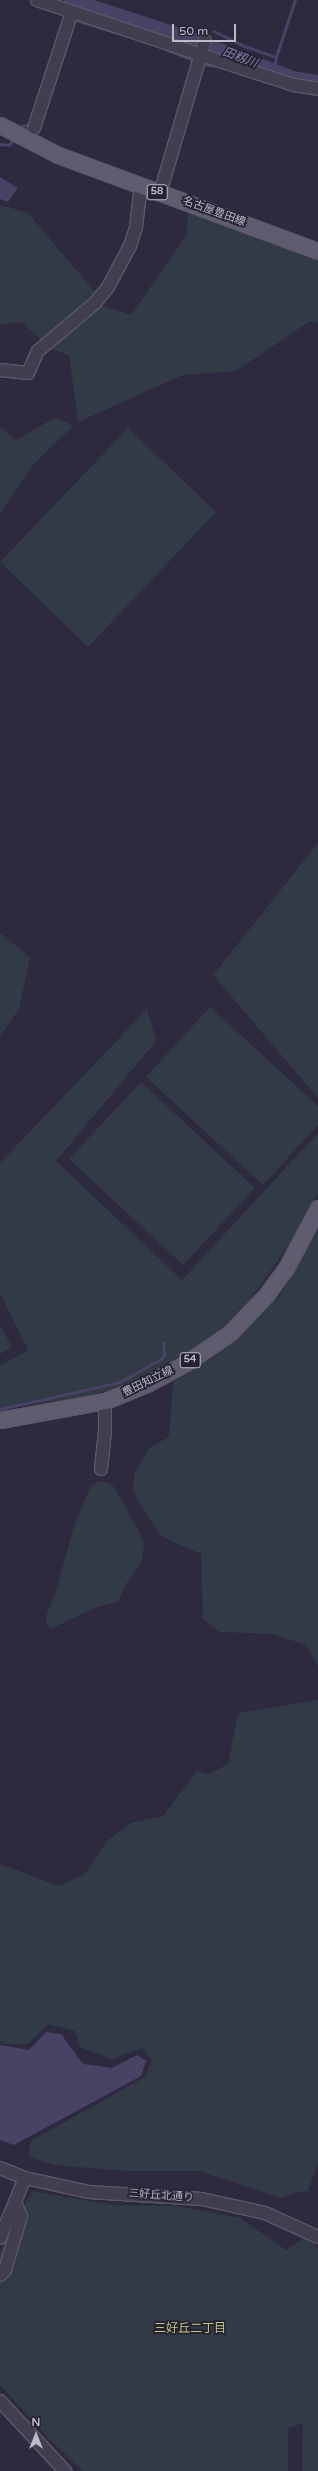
<!DOCTYPE html>
<meta charset="utf-8">
<style>
body{margin:0}
#map{position:relative;width:318px;height:2471px;overflow:hidden;background:#2d2a3f;font-family:"Varela Round","Noto Sans JP",sans-serif}
div>[style]{position:absolute}
.green>*{inset:0;background:#323a46}
.water>*{inset:0;background:#484265}
.stream>*{height:2.5px;margin:-1.25px;padding:0 1.25px;transform-origin:1.25px;border-radius:1.25px;background:#484265}
.river>*{height:15px;margin:-7.5px;padding:0 7.5px;transform-origin:7.5px;border-radius:7.5px;background:#484265}
.roads{filter:drop-shadow(1px 0 #5b5869) drop-shadow(-1px 0 #5b5869) drop-shadow(0 1px #5b5869) drop-shadow(0 -1px #5b5869)}
.minor>*{height:12px;margin:-6px;padding:0 6px;transform-origin:6px;border-radius:6px;background:#413e4f}
.major>*{height:15px;margin:-7.5px;padding:0 7.5px;transform-origin:7.5px;border-radius:7.5px;background:#5f5c6f}
span{translate:-50% -50%;white-space:nowrap;text-align:center;line-height:1.15;-webkit-text-stroke:3.5px #252234;paint-order:stroke}
.shield-label span{padding:1px 3px;background:#252234;border:1px solid;border-radius:3px;-webkit-text-stroke-width:0}
.shield-label{font-size:10px;color:#bdbac9;font-weight:700}
.street-label{font-size:11px;color:#bdbac9}
.water-label{font-size:12px;color:#8c86ac;font-style:italic}
.neighbourhood-label{font-size:12px;color:#c7c976}
.north{position:absolute;left:16px;top:2415px;width:40px;height:40px;-webkit-text-stroke:3px #252234;paint-order:stroke;rotate:0deg;font-size:11px;font-weight:700;line-height:16px;text-align:center;color:#bdbac9}
.north::after{content:'';display:block;margin:auto;width:14px;height:18px;background:#bdbac9;clip-path:polygon(50% 0,100% 100%,50% 72%,0 100%)}
.scale{position:absolute;left:172px;top:24px;width:64px;height:18px;box-sizing:border-box;border:2px solid #bdbac9;border-top:0;padding-left:5px;font-size:12px;line-height:14px;white-space:nowrap;color:#bdbac9;-webkit-text-stroke:3px #252234;paint-order:stroke}
</style>
<div id="map">
<div class="green">
<i style="clip-path:polygon(0 205px,28px 213px,95px 292px,44px 342px,21px 322px,0 325px)"></i>
<i style="clip-path:polygon(188px 212px,318px 261px,318px 323px,310px 321px,236px 371px,183px 375px,78px 422px,69px 355px,50px 349px,100px 305px,131px 315px,186px 236px)"></i>
<i style="clip-path:polygon(56px 417px,73px 426px,33px 465px,0 513px,0 427px,16px 440px)"></i>
<i style="clip-path:polygon(128px 428px,216px 512px,88px 647px,0 562px)"></i>
<i style="clip-path:polygon(318px 843px,318px 1098px,213px 975px)"></i>
<i style="clip-path:polygon(0 933px,30px 957px,19px 1009px,0 1036px)"></i>
<i style="clip-path:polygon(210px 1007px,318px 1106px,318px 1125px,263px 1185px,146px 1077px)"></i>
<i style="clip-path:polygon(147px 1009px,156px 1041px,56px 1161px,182px 1280px,318px 1133px,318px 1194px,292px 1241px,237px 1318px,200px 1345px,128px 1386px,75px 1399px,0 1408px,0 1366px,28px 1350px,0 1293px,0 1163px)"></i>
<i style="clip-path:polygon(141px 1082px,255px 1188px,183px 1265px,69px 1159px)"></i>
<i style="clip-path:polygon(318px 1229px,318px 1666px,306px 1645px,273px 1634px,220px 1632px,203px 1619px,201px 1554px,171px 1541px,158px 1533px,133px 1492px,134px 1474px,149px 1448px,169px 1437px,173px 1382px,195px 1369px,241px 1332px,280px 1295px)"></i>
<i style="clip-path:polygon(0 1325px,12px 1347px,0 1354px)"></i>
<i style="clip-path:polygon(100px 1481px,107px 1482px,114px 1487px,139px 1531px,144px 1547px,141px 1563px,126px 1584px,118px 1602px,97px 1607px,50px 1629px,46px 1623px,46px 1617px,58px 1585px,75px 1522px,91px 1486px)"></i>
<i style="clip-path:polygon(318px 1700px,318px 2163px,308px 2191px,296px 2192px,281px 2198px,199px 2171px,128px 2171px,53px 2165px,28px 2156px,31px 2141px,145px 2077px,152px 2060px,142px 2048px,112px 2059px,80px 2047px,75px 2031px,48px 2024px,28px 2044px,5px 2044px,0 2041px,0 1864px,59px 1886px,84px 1875px,107px 1841px,131px 1823px,163px 1816px,197px 1771px,209px 1774px,228px 1764px,238px 1713px)"></i>
<i style="clip-path:polygon(32px 2191px,112px 2205px,177px 2206px,240px 2218px,286px 2250px,304px 2238px,318px 2248px,318px 2471px,302px 2471px,303px 2423px,288px 2428px,288px 2471px,83px 2471px,51px 2441px,0 2385px,0 2251px)"></i>
</div>
<div class="water">
<i style="clip-path:polygon(0 177px,18px 188px,8px 202px,0 199px)"></i>
<i style="clip-path:polygon(46px 2032px,61px 2034px,83px 2064px,112px 2068px,137px 2055px,146px 2061px,141px 2076px,14px 2145px,0 2140px,0 2045px,29px 2050px)"></i>
</div>
<div class="stream">
<i style="left:73px;top:19px;width:47px;rotate:17.3deg"></i>
<i style="left:214px;top:31px;width:34px;rotate:26deg"></i>
<i style="left:245px;top:46px;width:33px;rotate:20deg"></i>
<i style="left:168px;top:50px;width:29px;rotate:22deg"></i>
<i style="left:223px;top:58px;width:6px;rotate:-72deg"></i>
<i style="left:201px;top:64px;width:17px;rotate:7deg"></i>
<i style="left:274px;top:71px;width:14px;rotate:-82deg"></i>
<i style="left:276px;top:57px;width:60px;rotate:-71.6deg"></i>
<i style="left:20px;top:129px;width:4px;rotate:-56deg"></i>
<i style="left:22px;top:126px;width:9px;rotate:-13deg"></i>
<i style="left:0;top:144px;width:9px;rotate:6deg"></i>
<i style="left:9px;top:145px;width:9px;rotate:-54deg"></i>
<i style="left:0;top:1409px;width:123px;rotate:-12.7deg"></i>
<i style="left:120px;top:1382px;width:47px;rotate:-29.3deg"></i>
<i style="left:161px;top:1359px;width:5px;rotate:-53deg"></i>
<i style="left:164px;top:1355px;width:12px;rotate:-95deg"></i>
</div>
<div class="river">
<i style="left:71px;top:0;width:123px;rotate:18deg"></i>
<i style="left:188px;top:38px;width:111px;rotate:21deg"></i>
<i style="left:292px;top:78px;width:26px;rotate:9deg"></i>
</div>
<div class="roads">
<div class="minor">
<i style="left:37px;top:0;width:173px;rotate:18.5deg"></i>
<i style="left:201px;top:55px;width:98px;rotate:17.9deg"></i>
<i style="left:294px;top:85px;width:24px;rotate:9deg"></i>
<i style="left:34px;top:128px;width:122px;rotate:-71.9deg"></i>
<i style="left:160px;top:193px;width:159px;rotate:-73.6deg"></i>
<i style="left:0;top:370px;width:28px;rotate:6deg"></i>
<i style="left:28px;top:373px;width:24px;rotate:-66deg"></i>
<i style="left:38px;top:351px;width:75px;rotate:-40.1deg"></i>
<i style="left:95px;top:303px;width:21px;rotate:-51deg"></i>
<i style="left:108px;top:287px;width:47px;rotate:-61.8deg"></i>
<i style="left:130px;top:246px;width:20px;rotate:-72deg"></i>
<i style="left:136px;top:227px;width:42px;rotate:-83.2deg"></i>
<i style="left:101px;top:1469px;width:36px;rotate:-84deg"></i>
<i style="left:105px;top:1433px;width:32px;rotate:-90deg"></i>
<i style="left:0;top:2168px;width:27px;rotate:22deg"></i>
<i style="left:25px;top:2178px;width:66px;rotate:12.3deg"></i>
<i style="left:89px;top:2192px;width:113px;rotate:3.5deg"></i>
<i style="left:202px;top:2199px;width:65px;rotate:12.5deg"></i>
<i style="left:265px;top:2213px;width:58px;rotate:24.4deg"></i>
<i style="left:0;top:2238px;width:65px;rotate:-67.4deg"></i>
<i style="left:0;top:2275px;width:7px;rotate:-45deg"></i>
<i style="left:5px;top:2270px;width:56px;rotate:-73.5deg"></i>
<i style="left:21px;top:2216px;width:15px;rotate:-113deg"></i>
<i style="left:0;top:2401px;width:96px;rotate:47.1deg"></i>
</div>
<div class="major">
<i style="left:0;top:125px;width:65px;rotate:27.3deg"></i>
<i style="left:58px;top:155px;width:277px;rotate:20.3deg"></i>
<i style="left:0;top:1420px;width:107px;rotate:-10.3deg"></i>
<i style="left:105px;top:1401px;width:45px;rotate:-22deg"></i>
<i style="left:147px;top:1384px;width:44px;rotate:-28.3deg"></i>
<i style="left:186px;top:1363px;width:53px;rotate:-34.3deg"></i>
<i style="left:230px;top:1333px;width:54px;rotate:-46.5deg"></i>
<i style="left:267px;top:1294px;width:32px;rotate:-54deg"></i>
<i style="left:286px;top:1268px;width:68px;rotate:-61.9deg"></i>
</div>
</div>
<div class="shield-label">
<span style="left:157px;top:192px">58</span>
<span style="left:190px;top:1360px">54</span>
</div>
<div class="street-label">
<span style="left:214px;top:212px;rotate:20deg">名古屋豊田線</span>
<span style="left:148px;top:1382px;rotate:-26deg">豊田知立線</span>
<span style="left:161px;top:2196px;rotate:4deg">三好丘北通り</span>
</div>
<div class="water-label">
<span style="left:240px;top:58px;rotate:21deg">田籾川</span>
</div>
<div class="neighbourhood-label">
<span style="left:190px;top:2329px">三好丘二丁目</span>
</div>
<div class="north">N</div>
<div class="scale">50 m</div>
</div>
